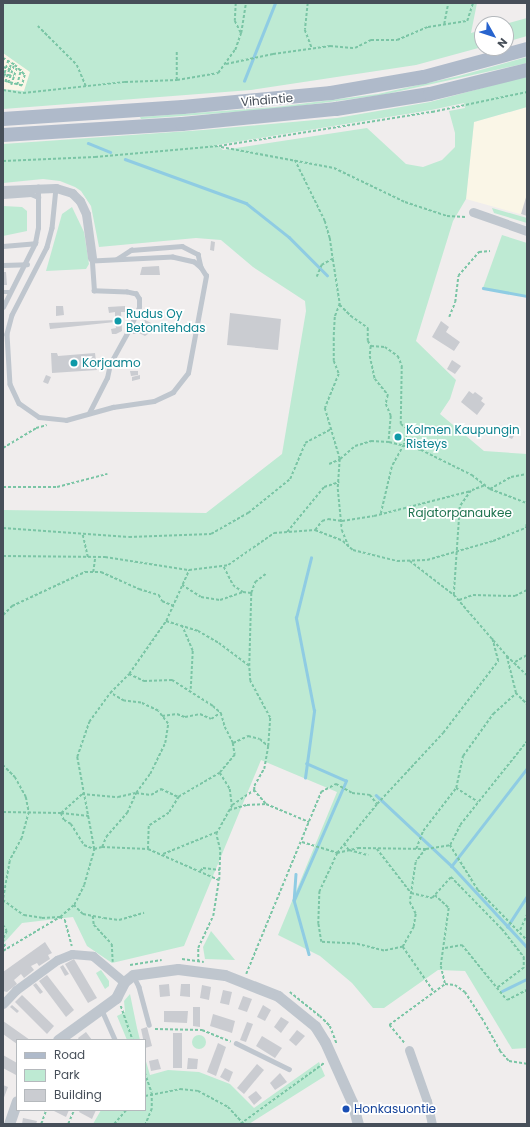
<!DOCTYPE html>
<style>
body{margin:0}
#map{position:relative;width:530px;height:1127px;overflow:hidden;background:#f0eded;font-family:Poppins,sans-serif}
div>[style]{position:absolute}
.commercial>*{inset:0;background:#faf6e7}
.green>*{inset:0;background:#beead3}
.round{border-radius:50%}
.stream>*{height:2.5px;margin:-1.25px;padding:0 1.25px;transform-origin:1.25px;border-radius:1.25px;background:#8fcce3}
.building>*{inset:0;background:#caccd1}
.path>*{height:1.5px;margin-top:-0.75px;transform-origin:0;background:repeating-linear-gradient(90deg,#7ac5a5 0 3px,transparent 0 5px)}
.service>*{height:4.5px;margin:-2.25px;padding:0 2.25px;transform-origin:2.25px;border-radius:2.25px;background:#bfc6ce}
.minor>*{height:9px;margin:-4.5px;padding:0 4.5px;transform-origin:4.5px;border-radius:4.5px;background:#bfc6ce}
.tertiary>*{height:11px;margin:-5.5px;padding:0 5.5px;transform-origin:5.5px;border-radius:5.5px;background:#bfc6ce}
.primary>*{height:14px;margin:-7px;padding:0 7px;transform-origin:7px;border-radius:7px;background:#afbaca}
.dots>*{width:11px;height:11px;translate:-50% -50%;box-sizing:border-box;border:2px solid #fff;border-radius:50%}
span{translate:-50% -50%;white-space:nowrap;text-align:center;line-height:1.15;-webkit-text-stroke:3.5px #fff;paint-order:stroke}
.street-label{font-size:12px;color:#474f59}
.culture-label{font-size:12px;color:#0d838f}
.left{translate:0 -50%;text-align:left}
.park-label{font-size:12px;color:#1e734f}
.transit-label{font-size:12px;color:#164399}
.frame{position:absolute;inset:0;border:4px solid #474f59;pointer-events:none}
.legend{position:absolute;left:16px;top:1039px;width:130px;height:72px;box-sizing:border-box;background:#fff;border:1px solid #b5b9bd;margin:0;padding:5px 7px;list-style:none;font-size:12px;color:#474f59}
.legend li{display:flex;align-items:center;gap:8px;height:20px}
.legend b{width:20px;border:1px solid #b5b9bd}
.north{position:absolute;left:474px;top:16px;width:40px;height:40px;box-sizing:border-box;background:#fff;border:1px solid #b5b9bd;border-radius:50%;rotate:129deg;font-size:11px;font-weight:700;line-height:16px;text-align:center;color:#474f59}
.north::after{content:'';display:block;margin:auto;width:14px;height:18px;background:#2864ce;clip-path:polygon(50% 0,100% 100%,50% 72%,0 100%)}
</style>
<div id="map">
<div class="commercial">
<i style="clip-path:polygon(3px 53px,31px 72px,24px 91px,3px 89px)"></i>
<i style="clip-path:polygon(527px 107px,527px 216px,466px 199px,474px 122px)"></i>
</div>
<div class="green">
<i style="clip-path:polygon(3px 3px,477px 3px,471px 33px,482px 30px,482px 47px,416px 65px,251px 90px,3px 109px,3px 89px,24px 91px,30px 72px,3px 53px)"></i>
<i style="clip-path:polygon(527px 18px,527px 36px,506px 42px,505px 24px)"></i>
<i style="clip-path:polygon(527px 57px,527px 63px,382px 95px,277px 109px,141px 119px,140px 117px,276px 107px,378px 94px,459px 76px)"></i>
<i style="clip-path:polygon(evenodd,527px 76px,527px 107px,474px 122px,466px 199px,453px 221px,416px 341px,456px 380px,450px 399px,440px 414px,484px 451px,527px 454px,527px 1048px,512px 1049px,465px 971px,438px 970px,384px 1008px,373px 1008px,352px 983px,320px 956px,278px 935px,337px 792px,261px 760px,184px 946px,112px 963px,87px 946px,73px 917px,22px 923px,3px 944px,3px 510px,206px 513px,282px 454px,306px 311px,305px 301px,253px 267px,221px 240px,196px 238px,99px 247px,91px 206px,81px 191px,75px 187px,60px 181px,43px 179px,3px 183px,3px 144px,203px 130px,337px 118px,430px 102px,527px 76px,464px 103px,465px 108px,449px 111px,455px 133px,455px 147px,442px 160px,423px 167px,406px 164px,367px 128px,223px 150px,217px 145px,431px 110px,464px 103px)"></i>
<i style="clip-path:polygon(3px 206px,22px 207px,27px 211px,27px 231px,3px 236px)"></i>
<i style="clip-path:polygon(72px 207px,84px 232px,89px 264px,86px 269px,46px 271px,62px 214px)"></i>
<i style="clip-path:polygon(492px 208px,527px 218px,527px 223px,494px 213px)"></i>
<i style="clip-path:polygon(502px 235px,527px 243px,527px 296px,483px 288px)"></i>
<i style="clip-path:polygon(211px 931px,235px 960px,205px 959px,203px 947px)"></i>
<i style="clip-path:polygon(101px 970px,109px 981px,109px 986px,105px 989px,96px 973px)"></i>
<i style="clip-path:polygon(130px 994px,137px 1028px,140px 1040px,127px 1040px,117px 1016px,125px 1012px,124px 1001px)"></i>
<i class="round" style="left:192px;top:1035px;width:14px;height:14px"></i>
<i style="clip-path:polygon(145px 1058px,150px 1075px,168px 1070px,199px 1072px,230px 1084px,254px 1108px,319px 1062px,325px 1076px,249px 1124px,93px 1124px,101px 1110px,145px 1110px)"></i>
</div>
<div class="stream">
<i style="left:244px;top:81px;width:84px;rotate:-68.3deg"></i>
<i style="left:88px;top:143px;width:24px;rotate:22deg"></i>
<i style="left:125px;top:159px;width:129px;rotate:20deg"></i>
<i style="left:246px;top:203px;width:55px;rotate:38.3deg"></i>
<i style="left:289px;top:237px;width:54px;rotate:45deg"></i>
<i style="left:483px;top:288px;width:45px;rotate:10.3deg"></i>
<i style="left:527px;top:769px;width:123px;rotate:127.7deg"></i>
<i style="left:452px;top:866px;width:110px;rotate:47.2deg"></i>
<i style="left:305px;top:778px;width:68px;rotate:-82.3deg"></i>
<i style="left:314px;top:711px;width:95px;rotate:-101deg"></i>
<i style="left:296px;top:618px;width:62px;rotate:-76deg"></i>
<i style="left:376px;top:795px;width:104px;rotate:43.1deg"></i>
<i style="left:296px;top:874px;width:26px;rotate:94deg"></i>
<i style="left:294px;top:900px;width:56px;rotate:74.5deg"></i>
<i style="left:294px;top:900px;width:130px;rotate:-66.4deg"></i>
<i style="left:346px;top:781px;width:43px;rotate:-156.4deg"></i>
<i style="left:507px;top:927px;width:37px;rotate:-57deg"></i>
<i style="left:502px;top:991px;width:28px;rotate:-26deg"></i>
</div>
<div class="building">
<i style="clip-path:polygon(527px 194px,527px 216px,521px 214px)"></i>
<i style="clip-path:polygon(211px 241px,215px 242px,214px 251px,210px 250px)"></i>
<i style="clip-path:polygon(159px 266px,160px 275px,140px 275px,142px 267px)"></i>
<i style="clip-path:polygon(3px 272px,6px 272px,7px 285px,3px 285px)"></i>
<i style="clip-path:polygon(56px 306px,63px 306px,64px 315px,56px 316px)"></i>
<i style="clip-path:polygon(125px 306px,125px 312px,121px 312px,122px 331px,116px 334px,112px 334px,111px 329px,116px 328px,115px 322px,50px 329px,49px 323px,115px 320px,115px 312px,109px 313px,108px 307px)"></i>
<i style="clip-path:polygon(230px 313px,281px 319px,278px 350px,227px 345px)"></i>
<i style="clip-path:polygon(145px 320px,151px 323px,151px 332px,145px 336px,137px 332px,138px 334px,133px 334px,132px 328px)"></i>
<i style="clip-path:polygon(441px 321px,449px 327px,446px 332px,460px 342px,454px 351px,432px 337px)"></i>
<i style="clip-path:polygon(51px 353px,57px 353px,58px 356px,95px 353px,97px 370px,52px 373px)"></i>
<i style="clip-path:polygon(452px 360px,461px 366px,455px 374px,447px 369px)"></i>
<i style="clip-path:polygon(137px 362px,137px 367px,130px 367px,130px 363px)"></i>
<i style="clip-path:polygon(130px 371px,138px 371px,138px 375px,131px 376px)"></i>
<i style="clip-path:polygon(46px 375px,51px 377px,48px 384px,43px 382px)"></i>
<i style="clip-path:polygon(140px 375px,140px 379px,132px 381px,132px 377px)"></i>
<i style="clip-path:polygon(469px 391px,473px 394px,475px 392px,483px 398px,481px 401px,485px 404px,477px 415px,461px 402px)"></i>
<i style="clip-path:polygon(504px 427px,515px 434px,512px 439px,503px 435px,501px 431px)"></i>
<i style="clip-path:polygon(45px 942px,52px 953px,48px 955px,50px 959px,39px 966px,37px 963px,31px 966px,34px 970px,24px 978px,21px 974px,14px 980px,17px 984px,7px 992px,3px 991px,3px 972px)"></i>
<i style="clip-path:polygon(74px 959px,97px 998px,88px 1003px,65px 964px)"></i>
<i style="clip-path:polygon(63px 965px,69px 974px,65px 976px,60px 967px)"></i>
<i style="clip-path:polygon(47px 975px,74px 1010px,66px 1017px,39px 981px)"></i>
<i style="clip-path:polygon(36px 983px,43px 992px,40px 994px,33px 985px)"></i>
<i style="clip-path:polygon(169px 984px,170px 996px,160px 997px,159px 985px)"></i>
<i style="clip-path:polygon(181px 984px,190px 984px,190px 997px,180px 996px)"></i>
<i style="clip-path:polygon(202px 985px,211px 987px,209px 1000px,200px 998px)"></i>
<i style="clip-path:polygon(223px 990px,232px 992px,229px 1005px,220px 1003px)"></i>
<i style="clip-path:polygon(22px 995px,54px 1026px,47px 1034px,15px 1002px)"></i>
<i style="clip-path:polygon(243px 996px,252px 999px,247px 1012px,238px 1009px)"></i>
<i style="clip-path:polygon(12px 1005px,19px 1011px,17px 1013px,10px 1007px)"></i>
<i style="clip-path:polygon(263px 1005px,271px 1010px,265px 1021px,257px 1017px)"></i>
<i style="clip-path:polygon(193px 1007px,200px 1007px,200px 1027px,193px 1026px)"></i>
<i style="clip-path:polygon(164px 1011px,188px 1011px,187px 1023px,164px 1022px)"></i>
<i style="clip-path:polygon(213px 1014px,235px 1021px,232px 1033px,210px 1026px)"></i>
<i style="clip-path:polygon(281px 1017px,289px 1022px,281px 1033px,274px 1027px)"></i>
<i style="clip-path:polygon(3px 1021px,6px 1023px,30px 1040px,17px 1040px,17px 1044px,3px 1034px)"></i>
<i style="clip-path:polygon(247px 1022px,253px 1024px,246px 1042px,240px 1040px)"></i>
<i style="clip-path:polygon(147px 1027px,152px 1046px,145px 1048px,141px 1029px)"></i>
<i style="clip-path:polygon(297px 1030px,305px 1036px,296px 1046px,289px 1040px)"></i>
<i style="clip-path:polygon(86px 1032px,92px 1040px,79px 1040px,78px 1038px)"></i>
<i style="clip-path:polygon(173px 1033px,182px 1033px,182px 1068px,173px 1068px)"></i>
<i style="clip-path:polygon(262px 1036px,282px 1048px,275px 1058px,256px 1046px)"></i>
<i style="clip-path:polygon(218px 1043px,226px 1047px,216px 1076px,207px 1072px)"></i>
<i style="clip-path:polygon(3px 1055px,17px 1063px,16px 1075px,3px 1068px)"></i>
<i style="clip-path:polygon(188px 1058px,198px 1059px,197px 1069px,187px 1069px)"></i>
<i style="clip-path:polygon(158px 1059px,161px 1069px,151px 1071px,149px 1061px)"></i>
<i style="clip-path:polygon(257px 1064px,264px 1070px,244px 1094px,237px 1088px)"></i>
<i style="clip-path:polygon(225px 1068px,233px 1072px,229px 1082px,220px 1077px)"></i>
<i style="clip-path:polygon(280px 1073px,287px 1082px,275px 1090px,270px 1083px)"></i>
<i style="clip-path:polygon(3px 1085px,8px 1087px,3px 1100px)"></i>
<i style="clip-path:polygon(256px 1091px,262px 1098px,254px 1105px,248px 1097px)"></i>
<i style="clip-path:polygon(52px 1110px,69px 1110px,66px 1117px)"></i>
<i style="clip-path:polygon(80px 1110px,96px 1110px,92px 1119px,79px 1112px)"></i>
<i style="clip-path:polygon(23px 1118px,37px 1121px,36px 1124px,22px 1124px)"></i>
</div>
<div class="path">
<i style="left:236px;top:3px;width:18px;rotate:93deg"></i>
<i style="left:235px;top:21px;width:13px;rotate:63deg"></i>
<i style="left:308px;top:3px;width:27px;rotate:96deg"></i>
<i style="left:305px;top:30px;width:19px;rotate:69deg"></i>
<i style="left:444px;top:24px;width:21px;rotate:-79deg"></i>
<i style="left:38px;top:26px;width:55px;rotate:45deg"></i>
<i style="left:77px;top:65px;width:23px;rotate:67deg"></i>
<i style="left:177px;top:52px;width:28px;rotate:90deg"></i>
<i style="left:3px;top:58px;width:14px;rotate:30deg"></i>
<i style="left:15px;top:65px;width:14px;rotate:45deg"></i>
<i style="left:25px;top:75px;width:11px;rotate:105deg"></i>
<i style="left:22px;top:86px;width:20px;rotate:-165deg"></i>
<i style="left:226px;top:64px;width:48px;rotate:-12deg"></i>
<i style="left:273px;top:54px;width:58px;rotate:-8deg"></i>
<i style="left:330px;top:46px;width:25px;rotate:5deg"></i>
<i style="left:355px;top:48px;width:18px;rotate:-27deg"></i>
<i style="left:371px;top:40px;width:26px"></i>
<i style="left:397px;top:40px;width:34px;rotate:-23deg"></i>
<i style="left:428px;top:27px;width:39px;rotate:-9deg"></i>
<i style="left:467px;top:21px;width:19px;rotate:-72deg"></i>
<i style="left:3px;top:67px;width:10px;rotate:17deg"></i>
<i style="left:3px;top:74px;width:11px;rotate:10deg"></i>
<i style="left:3px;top:78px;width:18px;rotate:-74deg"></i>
<i style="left:5px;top:82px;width:20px;rotate:-72deg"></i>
<i style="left:8px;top:83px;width:20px;rotate:-72deg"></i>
<i style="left:11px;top:85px;width:20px;rotate:-72deg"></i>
<i style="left:17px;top:85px;width:16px;rotate:-76deg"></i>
<i style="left:3px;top:90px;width:20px;rotate:9deg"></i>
<i style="left:23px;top:93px;width:103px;rotate:-6.2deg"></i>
<i style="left:125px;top:82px;width:52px;rotate:-2.2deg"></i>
<i style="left:177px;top:80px;width:42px;rotate:-9.7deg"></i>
<i style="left:218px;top:73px;width:29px;rotate:-54deg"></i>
<i style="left:235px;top:50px;width:18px;rotate:-71deg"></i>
<i style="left:241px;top:33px;width:30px;rotate:-81deg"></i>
<i style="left:221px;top:147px;width:115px;rotate:10.5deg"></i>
<i style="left:334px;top:168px;width:79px;rotate:25.6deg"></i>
<i style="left:405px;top:202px;width:44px;rotate:18.4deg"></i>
<i style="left:447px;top:216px;width:19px;rotate:3deg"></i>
<i style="left:295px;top:160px;width:68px;rotate:63.8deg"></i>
<i style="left:325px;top:221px;width:18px;rotate:74deg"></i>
<i style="left:330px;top:238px;width:21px;rotate:82deg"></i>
<i style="left:333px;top:259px;width:13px;rotate:151deg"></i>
<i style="left:322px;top:265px;width:13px;rotate:113deg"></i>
<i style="left:3px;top:161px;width:92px;rotate:-2.5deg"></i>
<i style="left:95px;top:157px;width:124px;rotate:-5.1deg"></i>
<i style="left:219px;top:146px;width:216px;rotate:-9.1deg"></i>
<i style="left:432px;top:112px;width:97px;rotate:-11.9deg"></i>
<i style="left:333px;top:259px;width:46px;rotate:81.2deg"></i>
<i style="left:340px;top:304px;width:14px;rotate:111deg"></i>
<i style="left:335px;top:317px;width:21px;rotate:93deg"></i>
<i style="left:334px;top:338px;width:23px;rotate:90deg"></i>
<i style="left:334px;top:361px;width:14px;rotate:69deg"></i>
<i style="left:339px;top:374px;width:37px;rotate:112deg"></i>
<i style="left:325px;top:408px;width:53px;rotate:73.6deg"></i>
<i style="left:340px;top:459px;width:30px;rotate:94deg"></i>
<i style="left:338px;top:489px;width:41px;rotate:84.4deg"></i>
<i style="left:342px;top:530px;width:18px;rotate:68deg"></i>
<i style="left:340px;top:305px;width:16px;rotate:45deg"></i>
<i style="left:351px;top:316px;width:21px;rotate:35deg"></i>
<i style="left:368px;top:328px;width:13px;rotate:90deg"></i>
<i style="left:368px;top:341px;width:6px;rotate:59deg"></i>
<i style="left:371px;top:346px;width:14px;rotate:4deg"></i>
<i style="left:385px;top:347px;width:16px;rotate:35deg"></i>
<i style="left:398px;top:356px;width:11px;rotate:68deg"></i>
<i style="left:402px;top:366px;width:58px;rotate:91deg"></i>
<i style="left:401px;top:424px;width:9px;rotate:36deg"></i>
<i style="left:408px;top:429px;width:16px;rotate:104deg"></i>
<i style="left:404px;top:445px;width:25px;rotate:119deg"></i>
<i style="left:392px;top:467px;width:48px;rotate:103.2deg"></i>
<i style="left:449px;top:317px;width:16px;rotate:-68deg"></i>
<i style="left:455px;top:302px;width:26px;rotate:-83deg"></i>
<i style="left:458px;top:276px;width:32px;rotate:-49deg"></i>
<i style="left:479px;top:252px;width:11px;rotate:-5deg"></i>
<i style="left:371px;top:346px;width:10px;rotate:96deg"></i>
<i style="left:370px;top:356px;width:24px;rotate:78deg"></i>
<i style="left:375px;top:379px;width:21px;rotate:51deg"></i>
<i style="left:388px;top:395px;width:9px;rotate:103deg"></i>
<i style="left:386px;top:404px;width:13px;rotate:67deg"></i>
<i style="left:391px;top:416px;width:25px;rotate:95deg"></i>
<i style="left:3px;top:448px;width:39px;rotate:-31deg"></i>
<i style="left:36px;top:428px;width:11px;rotate:-15deg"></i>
<i style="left:329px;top:464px;width:12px;rotate:-24deg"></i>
<i style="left:340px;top:459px;width:20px;rotate:-41deg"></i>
<i style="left:355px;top:446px;width:17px;rotate:-17deg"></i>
<i style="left:371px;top:441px;width:18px;rotate:3deg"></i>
<i style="left:389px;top:442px;width:33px;rotate:14deg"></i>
<i style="left:421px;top:450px;width:57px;rotate:26.1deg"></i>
<i style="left:472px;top:475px;width:23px;rotate:38deg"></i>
<i style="left:490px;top:489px;width:40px;rotate:21deg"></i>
<i style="left:484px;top:486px;width:14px;rotate:159deg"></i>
<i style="left:471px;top:491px;width:19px;rotate:125deg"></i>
<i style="left:460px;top:507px;width:88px;rotate:93.9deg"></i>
<i style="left:454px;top:595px;width:81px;rotate:49deg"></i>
<i style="left:507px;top:656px;width:38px;rotate:76deg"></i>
<i style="left:516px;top:693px;width:16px;rotate:45deg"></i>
<i style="left:3px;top:487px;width:54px"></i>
<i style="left:57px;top:487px;width:52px;rotate:-14.6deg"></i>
<i style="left:490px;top:489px;width:24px;rotate:-30deg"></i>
<i style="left:511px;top:477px;width:16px;rotate:-11deg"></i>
<i style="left:526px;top:527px;width:7px;rotate:-82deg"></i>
<i style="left:3px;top:528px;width:126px;rotate:4.1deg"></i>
<i style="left:129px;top:537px;width:82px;rotate:-2.1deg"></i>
<i style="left:211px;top:534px;width:43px;rotate:-29.6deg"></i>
<i style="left:248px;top:513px;width:54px;rotate:-39deg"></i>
<i style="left:290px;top:479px;width:39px;rotate:-67deg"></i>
<i style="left:305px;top:443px;width:30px;rotate:-28deg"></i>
<i style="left:315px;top:530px;width:30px;rotate:21deg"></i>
<i style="left:343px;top:541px;width:13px;rotate:42deg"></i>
<i style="left:353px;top:550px;width:45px;rotate:14deg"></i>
<i style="left:397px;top:561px;width:30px;rotate:-2deg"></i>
<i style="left:427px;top:560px;width:69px;rotate:-16.1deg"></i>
<i style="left:493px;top:541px;width:37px;rotate:-22deg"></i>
<i style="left:287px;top:532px;width:58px;rotate:-50.6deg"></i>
<i style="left:324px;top:487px;width:16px;rotate:-18deg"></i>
<i style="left:83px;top:535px;width:23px;rotate:77deg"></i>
<i style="left:3px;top:556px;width:102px;rotate:0.6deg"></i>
<i style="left:105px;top:557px;width:84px;rotate:8.9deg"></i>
<i style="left:410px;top:561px;width:56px;rotate:37.7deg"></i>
<i style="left:224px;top:567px;width:20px;rotate:63deg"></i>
<i style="left:233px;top:585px;width:12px;rotate:35deg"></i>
<i style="left:93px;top:572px;width:14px;rotate:-82deg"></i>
<i style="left:182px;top:585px;width:22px;rotate:32deg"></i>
<i style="left:201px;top:597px;width:19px;rotate:9deg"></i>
<i style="left:220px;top:600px;width:24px;rotate:-19deg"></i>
<i style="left:243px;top:592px;width:8px;rotate:7deg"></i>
<i style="left:459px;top:600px;width:15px;rotate:-20deg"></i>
<i style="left:473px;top:595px;width:42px;rotate:1.4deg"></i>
<i style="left:515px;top:596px;width:13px;rotate:-27deg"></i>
<i style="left:3px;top:615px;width:13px;rotate:-45deg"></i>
<i style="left:12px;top:606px;width:81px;rotate:-25deg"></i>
<i style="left:85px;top:572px;width:16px"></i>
<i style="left:101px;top:572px;width:42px;rotate:24.1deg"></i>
<i style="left:139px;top:589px;width:21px;rotate:17deg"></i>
<i style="left:159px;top:595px;width:7px;rotate:63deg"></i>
<i style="left:162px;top:601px;width:13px;rotate:23deg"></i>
<i style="left:166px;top:621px;width:34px;rotate:17deg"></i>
<i style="left:198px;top:631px;width:24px;rotate:30deg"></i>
<i style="left:219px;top:643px;width:38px;rotate:37deg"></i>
<i style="left:182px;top:625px;width:28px;rotate:67deg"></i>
<i style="left:193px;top:651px;width:38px;rotate:93deg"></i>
<i style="left:507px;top:656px;width:28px;rotate:44deg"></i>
<i style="left:515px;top:662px;width:14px;rotate:-30deg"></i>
<i style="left:129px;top:674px;width:17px;rotate:25deg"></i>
<i style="left:144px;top:681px;width:28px;rotate:-2deg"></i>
<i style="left:172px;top:680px;width:49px;rotate:32.4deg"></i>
<i style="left:213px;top:706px;width:11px;rotate:41deg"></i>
<i style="left:221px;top:713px;width:15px;rotate:74deg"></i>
<i style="left:225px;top:727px;width:18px;rotate:63deg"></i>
<i style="left:233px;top:743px;width:12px;rotate:81deg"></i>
<i style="left:235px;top:755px;width:23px;rotate:130deg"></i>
<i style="left:220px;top:773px;width:48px;rotate:149.7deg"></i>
<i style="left:179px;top:797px;width:19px;rotate:122deg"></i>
<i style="left:169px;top:813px;width:24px;rotate:147deg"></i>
<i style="left:149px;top:826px;width:23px;rotate:92deg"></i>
<i style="left:162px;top:716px;width:15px;rotate:-8deg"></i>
<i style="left:177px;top:714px;width:9px;rotate:21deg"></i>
<i style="left:185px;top:717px;width:15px;rotate:-11deg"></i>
<i style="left:200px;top:714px;width:12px;rotate:24deg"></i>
<i style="left:211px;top:719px;width:11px;rotate:-34deg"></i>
<i style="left:233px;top:743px;width:17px;rotate:-25deg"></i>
<i style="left:248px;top:736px;width:12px;rotate:14deg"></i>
<i style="left:260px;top:739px;width:11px;rotate:41deg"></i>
<i style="left:3px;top:765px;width:17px;rotate:45deg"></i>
<i style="left:15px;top:777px;width:23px;rotate:61deg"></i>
<i style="left:26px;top:797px;width:15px;rotate:79deg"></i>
<i style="left:29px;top:812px;width:27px;rotate:105deg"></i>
<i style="left:22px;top:838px;width:26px;rotate:118deg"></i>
<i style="left:10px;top:861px;width:40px;rotate:100deg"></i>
<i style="left:220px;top:773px;width:19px;rotate:58deg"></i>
<i style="left:230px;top:789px;width:16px;rotate:83deg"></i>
<i style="left:456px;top:788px;width:33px;rotate:-78deg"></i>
<i style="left:463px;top:756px;width:52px;rotate:-54.5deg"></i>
<i style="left:493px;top:714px;width:31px;rotate:-42deg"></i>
<i style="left:254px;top:790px;width:18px;rotate:49deg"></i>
<i style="left:229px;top:810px;width:19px;rotate:-16deg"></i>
<i style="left:247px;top:805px;width:19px;rotate:-3deg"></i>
<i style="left:266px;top:804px;width:47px;rotate:22.7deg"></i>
<i style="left:3px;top:812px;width:58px;rotate:1deg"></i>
<i style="left:61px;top:813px;width:28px;rotate:-42deg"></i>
<i style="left:82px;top:794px;width:36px;rotate:5deg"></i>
<i style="left:118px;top:797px;width:18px;rotate:-13deg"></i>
<i style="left:136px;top:793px;width:15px;rotate:8deg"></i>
<i style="left:151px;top:795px;width:12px;rotate:-31deg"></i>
<i style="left:161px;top:789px;width:19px;rotate:25deg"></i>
<i style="left:61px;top:813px;width:8px;rotate:67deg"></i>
<i style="left:64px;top:820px;width:8px;rotate:30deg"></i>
<i style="left:71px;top:824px;width:25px;rotate:58deg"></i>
<i style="left:84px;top:845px;width:11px;rotate:22deg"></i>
<i style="left:94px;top:849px;width:8px;rotate:-14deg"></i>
<i style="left:102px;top:847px;width:46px;rotate:2.5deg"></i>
<i style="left:148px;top:849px;width:77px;rotate:23.6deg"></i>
<i style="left:61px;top:813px;width:28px;rotate:6deg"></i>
<i style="left:302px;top:842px;width:37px;rotate:17deg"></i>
<i style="left:337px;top:853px;width:22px;rotate:-13deg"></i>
<i style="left:358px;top:848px;width:68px;rotate:0.8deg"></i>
<i style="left:426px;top:849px;width:24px;rotate:-9deg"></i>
<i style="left:450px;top:845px;width:22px;rotate:-63deg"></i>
<i style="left:460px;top:825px;width:107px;rotate:-51.4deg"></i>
<i style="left:344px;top:844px;width:8px;rotate:50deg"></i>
<i style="left:349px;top:850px;width:20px;rotate:15deg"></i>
<i style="left:450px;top:845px;width:53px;rotate:58.1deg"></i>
<i style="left:478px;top:890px;width:70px;rotate:45.6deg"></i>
<i style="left:102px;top:847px;width:11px;rotate:-68deg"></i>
<i style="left:106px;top:837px;width:32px;rotate:-49deg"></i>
<i style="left:127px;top:813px;width:22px;rotate:-66deg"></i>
<i style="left:136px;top:793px;width:24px;rotate:-54deg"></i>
<i style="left:150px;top:774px;width:34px;rotate:-64deg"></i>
<i style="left:165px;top:743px;width:19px;rotate:-81deg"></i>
<i style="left:168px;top:724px;width:16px;rotate:-128deg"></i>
<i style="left:158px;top:711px;width:19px;rotate:-155deg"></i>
<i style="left:141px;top:703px;width:17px;rotate:-173deg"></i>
<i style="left:124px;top:701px;width:16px;rotate:-150deg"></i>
<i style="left:377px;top:849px;width:56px;rotate:52.3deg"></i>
<i style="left:411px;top:893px;width:22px;rotate:13deg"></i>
<i style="left:432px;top:898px;width:28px;rotate:-48deg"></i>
<i style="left:451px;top:877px;width:73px;rotate:45.6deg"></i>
<i style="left:502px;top:929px;width:36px;rotate:52deg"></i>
<i style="left:524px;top:957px;width:11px;rotate:90deg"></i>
<i style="left:524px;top:968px;width:34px;rotate:143deg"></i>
<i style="left:416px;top:849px;width:19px;rotate:-69deg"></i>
<i style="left:423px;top:831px;width:54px;rotate:-52.5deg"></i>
<i style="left:456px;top:788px;width:26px;rotate:32deg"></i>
<i style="left:426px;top:849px;width:16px;rotate:128deg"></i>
<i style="left:416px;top:862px;width:40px;rotate:98.5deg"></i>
<i style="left:410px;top:902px;width:13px;rotate:63deg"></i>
<i style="left:416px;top:914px;width:13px;rotate:99deg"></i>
<i style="left:414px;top:927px;width:23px;rotate:119deg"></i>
<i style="left:403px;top:947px;width:55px;rotate:55.4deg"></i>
<i style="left:163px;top:854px;width:58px;rotate:-22.2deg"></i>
<i style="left:200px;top:871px;width:4px;rotate:-45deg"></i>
<i style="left:203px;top:868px;width:17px;rotate:7deg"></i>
<i style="left:435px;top:895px;width:19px;rotate:43deg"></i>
<i style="left:449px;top:908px;width:59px;rotate:97.9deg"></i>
<i style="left:441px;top:966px;width:18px;rotate:77deg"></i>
<i style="left:3px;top:900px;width:26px;rotate:36deg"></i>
<i style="left:24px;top:915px;width:18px;rotate:9deg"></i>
<i style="left:42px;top:918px;width:18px;rotate:-3deg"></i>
<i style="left:60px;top:917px;width:6px;rotate:31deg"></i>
<i style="left:65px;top:920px;width:27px;rotate:75deg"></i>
<i style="left:74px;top:905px;width:13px;rotate:45deg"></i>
<i style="left:83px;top:914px;width:21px;rotate:11deg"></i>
<i style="left:104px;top:918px;width:15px;rotate:8deg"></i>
<i style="left:119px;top:920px;width:26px;rotate:-16deg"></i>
<i style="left:93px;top:916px;width:9px;rotate:84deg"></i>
<i style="left:94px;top:925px;width:26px;rotate:47deg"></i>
<i style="left:112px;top:944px;width:18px;rotate:87deg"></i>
<i style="left:3px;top:925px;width:7px;rotate:56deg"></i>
<i style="left:7px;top:931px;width:10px;rotate:114deg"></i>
<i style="left:520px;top:930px;width:17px;rotate:-66deg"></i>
<i style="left:3px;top:939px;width:10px;rotate:73deg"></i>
<i style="left:403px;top:947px;width:19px;rotate:168deg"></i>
<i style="left:384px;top:951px;width:30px;rotate:-166deg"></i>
<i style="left:355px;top:944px;width:34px;rotate:-177deg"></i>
<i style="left:321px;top:942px;width:18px;rotate:-99deg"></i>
<i style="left:318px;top:924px;width:32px;rotate:-88deg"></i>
<i style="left:319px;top:892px;width:43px;rotate:-65.2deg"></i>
<i style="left:337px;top:853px;width:63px;rotate:-50.8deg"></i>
<i style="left:377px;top:804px;width:97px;rotate:-47.1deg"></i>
<i style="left:443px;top:733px;width:91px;rotate:-52.6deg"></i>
<i style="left:498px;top:661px;width:24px;rotate:-105deg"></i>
<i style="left:445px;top:948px;width:17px;rotate:-10deg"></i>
<i style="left:462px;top:945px;width:71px;rotate:50.7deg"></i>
<i style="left:507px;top:1000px;width:22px;rotate:-27deg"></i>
<i style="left:3px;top:951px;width:66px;rotate:-30.8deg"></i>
<i style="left:60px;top:917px;width:18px;rotate:-41deg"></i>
<i style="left:74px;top:905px;width:22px;rotate:-63deg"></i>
<i style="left:84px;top:885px;width:37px;rotate:-74deg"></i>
<i style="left:94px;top:849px;width:94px;rotate:-100.5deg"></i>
<i style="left:77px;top:757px;width:37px;rotate:-71deg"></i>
<i style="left:89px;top:722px;width:36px;rotate:-54deg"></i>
<i style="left:110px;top:693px;width:27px;rotate:-45deg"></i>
<i style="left:129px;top:674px;width:65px;rotate:-55.1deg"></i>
<i style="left:166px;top:621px;width:56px;rotate:-65.7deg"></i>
<i style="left:189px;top:570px;width:39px;rotate:-7deg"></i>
<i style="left:228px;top:565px;width:56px;rotate:-34.8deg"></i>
<i style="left:274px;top:533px;width:41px;rotate:-4.2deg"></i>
<i style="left:315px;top:530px;width:11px;rotate:-52deg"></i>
<i style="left:322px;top:521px;width:6px;rotate:-18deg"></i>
<i style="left:328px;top:519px;width:14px;rotate:8deg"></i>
<i style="left:342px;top:521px;width:32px;rotate:-9deg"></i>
<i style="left:374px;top:516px;width:100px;rotate:-14.5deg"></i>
<i style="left:182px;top:959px;width:22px;rotate:8deg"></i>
<i style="left:198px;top:962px;width:14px;rotate:-90deg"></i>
<i style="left:198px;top:948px;width:35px;rotate:-65deg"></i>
<i style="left:213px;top:916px;width:36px;rotate:-81deg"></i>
<i style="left:219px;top:880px;width:30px;rotate:-88deg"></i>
<i style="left:220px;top:850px;width:16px;rotate:-104deg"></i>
<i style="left:216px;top:834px;width:33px;rotate:-61deg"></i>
<i style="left:232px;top:805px;width:27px;rotate:-34deg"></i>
<i style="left:254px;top:790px;width:4px;rotate:-90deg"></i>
<i style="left:254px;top:786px;width:20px;rotate:-60deg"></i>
<i style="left:264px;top:769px;width:23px;rotate:-80deg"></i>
<i style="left:268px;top:746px;width:28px;rotate:-86deg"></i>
<i style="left:270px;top:718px;width:42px;rotate:-118.4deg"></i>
<i style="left:250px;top:681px;width:15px;rotate:-94deg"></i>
<i style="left:249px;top:666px;width:73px;rotate:-88.4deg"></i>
<i style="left:251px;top:593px;width:12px;rotate:-70deg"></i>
<i style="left:255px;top:582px;width:15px;rotate:-37deg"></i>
<i style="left:130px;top:965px;width:32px;rotate:-9deg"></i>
<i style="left:246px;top:974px;width:197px;rotate:-67.6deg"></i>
<i style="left:321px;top:792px;width:17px;rotate:-28deg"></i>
<i style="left:336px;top:784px;width:18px;rotate:29deg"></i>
<i style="left:352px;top:793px;width:18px;rotate:6deg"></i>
<i style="left:370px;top:795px;width:11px;rotate:52deg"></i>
<i style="left:290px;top:992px;width:38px;rotate:39deg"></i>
<i style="left:320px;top:1016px;width:14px;rotate:45deg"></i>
<i style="left:330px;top:1026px;width:19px;rotate:69deg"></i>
<i style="left:121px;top:1006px;width:36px;rotate:71deg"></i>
<i style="left:155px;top:1029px;width:47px;rotate:1.2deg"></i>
<i style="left:202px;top:1030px;width:31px;rotate:22deg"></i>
<i style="left:404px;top:1043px;width:23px;rotate:-130deg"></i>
<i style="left:389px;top:1025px;width:69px;rotate:-36.2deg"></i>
<i style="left:445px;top:984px;width:10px;rotate:6deg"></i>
<i style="left:455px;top:985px;width:12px;rotate:35deg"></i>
<i style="left:465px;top:992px;width:31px;rotate:57deg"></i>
<i style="left:482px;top:1018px;width:38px;rotate:61deg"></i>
<i style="left:500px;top:1051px;width:13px;rotate:48deg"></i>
<i style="left:509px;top:1061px;width:18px;rotate:9deg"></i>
<i style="left:145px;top:1073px;width:21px;rotate:71deg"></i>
<i style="left:152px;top:1093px;width:16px;rotate:90deg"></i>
<i style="left:152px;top:1109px;width:16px;rotate:112deg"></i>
<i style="left:145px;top:1096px;width:36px;rotate:-11deg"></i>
<i style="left:180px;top:1089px;width:18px;rotate:6deg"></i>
<i style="left:198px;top:1091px;width:34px;rotate:28deg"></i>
<i style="left:228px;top:1107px;width:23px;rotate:47deg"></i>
<i style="left:41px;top:1124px;width:15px;rotate:-70deg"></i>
<i style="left:68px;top:1124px;width:15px;rotate:-67deg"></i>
<i style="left:114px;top:1124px;width:18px;rotate:-49deg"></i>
<i style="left:240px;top:1124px;width:104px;rotate:-36deg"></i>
</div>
<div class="service">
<i style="left:56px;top:188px;width:40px;rotate:95.7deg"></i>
<i style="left:52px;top:228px;width:20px;rotate:105deg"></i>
<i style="left:47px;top:247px;width:76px;rotate:117.2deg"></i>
<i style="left:12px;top:315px;width:20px;rotate:105deg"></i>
<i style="left:7px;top:334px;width:50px;rotate:86.6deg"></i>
<i style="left:10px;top:384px;width:21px;rotate:65deg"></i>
<i style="left:19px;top:403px;width:24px;rotate:35deg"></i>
<i style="left:39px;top:417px;width:27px;rotate:6deg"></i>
<i style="left:66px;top:420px;width:49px;rotate:-15.5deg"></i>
<i style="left:113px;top:407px;width:41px;rotate:-8.3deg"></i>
<i style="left:154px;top:401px;width:21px;rotate:-25deg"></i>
<i style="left:173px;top:392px;width:24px;rotate:-52deg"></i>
<i style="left:188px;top:373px;width:99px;rotate:-79.5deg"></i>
<i style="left:206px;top:276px;width:9px;rotate:-122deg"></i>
<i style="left:201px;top:268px;width:9px;rotate:-139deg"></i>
<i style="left:194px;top:262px;width:22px;rotate:-167deg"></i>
<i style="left:173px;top:257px;width:80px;rotate:177.1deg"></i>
<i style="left:3px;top:196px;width:28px;rotate:-4deg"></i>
<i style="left:31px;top:194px;width:8px;rotate:23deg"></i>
<i style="left:3px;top:246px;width:32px;rotate:-5deg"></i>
<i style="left:117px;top:259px;width:17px;rotate:-33deg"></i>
<i style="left:131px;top:250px;width:51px;rotate:-4.5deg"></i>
<i style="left:182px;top:246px;width:18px;rotate:27deg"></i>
<i style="left:198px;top:254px;width:13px;rotate:77deg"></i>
<i style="left:3px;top:265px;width:24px;rotate:-2deg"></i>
<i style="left:3px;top:292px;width:8px"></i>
<i style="left:3px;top:307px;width:72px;rotate:-63.4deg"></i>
<i style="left:35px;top:243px;width:15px;rotate:-79deg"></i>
<i style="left:38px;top:228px;width:41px;rotate:-90deg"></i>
<i style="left:89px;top:413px;width:39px;rotate:-63deg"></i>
<i style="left:107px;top:378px;width:14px;rotate:-78deg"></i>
<i style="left:110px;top:364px;width:37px;rotate:-61deg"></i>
<i style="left:128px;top:332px;width:27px;rotate:-66deg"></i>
<i style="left:139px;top:307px;width:8px;rotate:-90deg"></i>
<i style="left:139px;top:299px;width:6px;rotate:-121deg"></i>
<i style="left:136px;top:294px;width:9px;rotate:-167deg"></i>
<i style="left:127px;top:292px;width:33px;rotate:-178deg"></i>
<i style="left:94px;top:291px;width:31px;rotate:-94deg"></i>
<i style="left:133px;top:975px;width:13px;rotate:63deg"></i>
<i style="left:139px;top:987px;width:39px;rotate:75deg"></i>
<i style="left:101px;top:1008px;width:35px;rotate:66deg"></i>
<i style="left:236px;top:1043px;width:59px;rotate:26.1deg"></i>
</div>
<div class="minor">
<i style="left:3px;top:190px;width:53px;rotate:-2.2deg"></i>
<i style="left:56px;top:188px;width:17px;rotate:17deg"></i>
<i style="left:72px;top:193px;width:11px;rotate:45deg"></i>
<i style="left:80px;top:201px;width:14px;rotate:65deg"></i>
<i style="left:86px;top:214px;width:44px;rotate:82.2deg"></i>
<i style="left:473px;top:212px;width:57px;rotate:19.4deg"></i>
<i style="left:3px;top:1004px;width:19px;rotate:-47deg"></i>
<i style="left:16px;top:990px;width:51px;rotate:-36.2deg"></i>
<i style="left:57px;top:960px;width:16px;rotate:-22deg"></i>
<i style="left:72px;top:954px;width:21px;rotate:5deg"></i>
<i style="left:93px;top:956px;width:40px;rotate:40deg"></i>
<i style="left:409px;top:1050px;width:54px;rotate:70.6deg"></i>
<i style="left:427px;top:1101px;width:24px;rotate:78deg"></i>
</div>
<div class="tertiary">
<i style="left:58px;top:1040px;width:72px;rotate:-35.9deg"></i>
<i style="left:116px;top:998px;width:18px;rotate:-63deg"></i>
<i style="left:124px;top:982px;width:11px;rotate:-38deg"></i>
<i style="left:133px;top:975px;width:45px;rotate:-7.6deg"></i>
<i style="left:178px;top:969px;width:47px;rotate:7.3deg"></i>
<i style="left:225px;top:975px;width:57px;rotate:21.6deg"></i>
<i style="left:278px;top:996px;width:48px;rotate:39deg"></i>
<i style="left:315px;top:1026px;width:19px;rotate:58deg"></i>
<i style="left:325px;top:1042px;width:66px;rotate:65.8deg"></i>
<i style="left:352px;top:1102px;width:23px;rotate:75deg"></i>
<i style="left:9px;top:1124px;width:24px;rotate:-71deg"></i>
</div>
<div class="primary">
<i style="left:3px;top:119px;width:180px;rotate:-3.8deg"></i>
<i style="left:183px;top:107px;width:149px;rotate:-5.4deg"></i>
<i style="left:331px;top:93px;width:94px;rotate:-9.8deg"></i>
<i style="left:424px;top:77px;width:107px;rotate:-15.2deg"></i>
<i style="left:3px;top:135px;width:179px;rotate:-3.5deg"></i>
<i style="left:182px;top:124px;width:155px;rotate:-5.6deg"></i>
<i style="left:336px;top:109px;width:95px;rotate:-9.1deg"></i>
<i style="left:430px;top:94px;width:100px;rotate:-13.9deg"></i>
</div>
<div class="dots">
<i style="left:118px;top:321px;background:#0f9aa8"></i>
<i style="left:74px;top:363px;background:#0f9aa8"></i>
<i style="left:398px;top:437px;background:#0f9aa8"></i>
<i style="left:346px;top:1109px;background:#1a4fb4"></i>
</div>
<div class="street-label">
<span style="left:267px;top:100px;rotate:-5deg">Vihdintie</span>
</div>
<div class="culture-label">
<span class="left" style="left:126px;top:321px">Rudus Oy<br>Betonitehdas</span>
<span class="left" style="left:82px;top:363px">Korjaamo</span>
<span class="left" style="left:406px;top:437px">Kolmen Kaupungin<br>Risteys</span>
</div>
<div class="park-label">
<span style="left:460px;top:513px">Rajatorpanaukee</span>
</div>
<div class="transit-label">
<span class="left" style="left:354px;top:1109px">Honkasuontie</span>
</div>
<div class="frame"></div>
<ul class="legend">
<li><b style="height:5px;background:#afbaca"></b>Road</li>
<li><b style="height:11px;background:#beead3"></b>Park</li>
<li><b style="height:11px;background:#caccd1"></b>Building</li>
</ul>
<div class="north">N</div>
</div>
